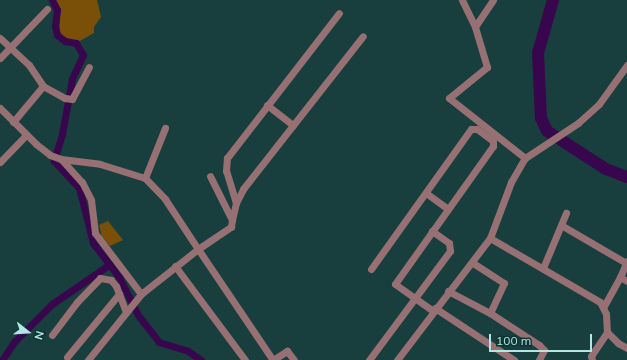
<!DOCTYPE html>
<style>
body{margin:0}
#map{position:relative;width:627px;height:360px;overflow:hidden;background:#183f3e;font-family:Mulish,sans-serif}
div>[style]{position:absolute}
.green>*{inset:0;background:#7a5009}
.canal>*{height:7px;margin:-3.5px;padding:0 3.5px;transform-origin:3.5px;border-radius:3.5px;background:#38064c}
.river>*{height:12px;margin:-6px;padding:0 6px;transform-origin:6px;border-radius:6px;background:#38064c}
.street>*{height:7px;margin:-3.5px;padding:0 3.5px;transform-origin:3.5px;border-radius:3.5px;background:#967073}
span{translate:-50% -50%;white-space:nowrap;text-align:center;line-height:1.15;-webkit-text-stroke:3px #0d3433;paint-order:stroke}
.north{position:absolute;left:8px;top:312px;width:40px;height:40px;-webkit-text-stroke:3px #0d3433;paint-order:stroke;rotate:107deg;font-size:11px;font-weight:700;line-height:16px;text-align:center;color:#b2e7e5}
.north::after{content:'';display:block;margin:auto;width:14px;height:18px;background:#b2e7e5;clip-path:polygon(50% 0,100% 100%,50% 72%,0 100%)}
.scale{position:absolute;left:489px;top:334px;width:103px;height:18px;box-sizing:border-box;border:2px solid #b2e7e5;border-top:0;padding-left:5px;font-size:12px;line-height:14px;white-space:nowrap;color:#b2e7e5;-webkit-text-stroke:3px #0d3433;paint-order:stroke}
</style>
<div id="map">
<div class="green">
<i style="clip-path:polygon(54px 0,97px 0,101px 17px,94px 27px,94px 33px,78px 42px,66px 39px,59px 33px,60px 17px)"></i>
<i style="clip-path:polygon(108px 221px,123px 240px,110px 246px,102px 237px,99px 225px)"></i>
</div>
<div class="canal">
<i style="left:52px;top:0;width:11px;rotate:63deg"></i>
<i style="left:57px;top:10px;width:16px;rotate:97deg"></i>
<i style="left:55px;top:26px;width:9px;rotate:77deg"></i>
<i style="left:57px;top:35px;width:10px;rotate:37deg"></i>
<i style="left:65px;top:41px;width:11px;rotate:10deg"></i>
<i style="left:76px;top:43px;width:14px;rotate:60deg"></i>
<i style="left:83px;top:55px;width:26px;rotate:115deg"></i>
<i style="left:72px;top:79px;width:56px;rotate:100.3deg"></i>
<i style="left:62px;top:134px;width:28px;rotate:107deg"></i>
<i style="left:54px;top:161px;width:37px;rotate:47deg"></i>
<i style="left:79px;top:188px;width:57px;rotate:75.7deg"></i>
<i style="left:93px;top:243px;width:43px;rotate:52.6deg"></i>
<i style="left:119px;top:277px;width:42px;rotate:63.4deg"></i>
<i style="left:138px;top:315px;width:34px;rotate:52deg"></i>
<i style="left:159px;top:342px;width:30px;rotate:17deg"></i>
<i style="left:188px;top:351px;width:16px;rotate:35deg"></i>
<i style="left:2px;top:360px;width:22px;rotate:-56deg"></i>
<i style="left:14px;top:342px;width:54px;rotate:-45deg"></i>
<i style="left:52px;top:304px;width:70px;rotate:-34.6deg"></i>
</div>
<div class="river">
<i style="left:553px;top:0;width:55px;rotate:105.8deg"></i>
<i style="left:538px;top:53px;width:65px;rotate:87.4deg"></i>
<i style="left:541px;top:118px;width:14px;rotate:65deg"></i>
<i style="left:547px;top:131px;width:70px;rotate:32.8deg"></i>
<i style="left:606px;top:169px;width:22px;rotate:21deg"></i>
</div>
<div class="street">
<i style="left:462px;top:0;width:30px;rotate:64deg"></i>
<i style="left:493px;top:0;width:32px;rotate:124deg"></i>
<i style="left:475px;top:27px;width:42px;rotate:73.3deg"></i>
<i style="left:487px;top:67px;width:49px;rotate:140.8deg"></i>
<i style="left:449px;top:98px;width:97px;rotate:38.3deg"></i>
<i style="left:0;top:38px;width:40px;rotate:43deg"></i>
<i style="left:29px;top:65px;width:25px;rotate:56deg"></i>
<i style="left:43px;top:86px;width:25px;rotate:29deg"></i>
<i style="left:65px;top:98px;width:7px;rotate:8deg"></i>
<i style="left:72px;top:99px;width:36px;rotate:-62deg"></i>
<i style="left:0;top:58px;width:68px;rotate:-46.2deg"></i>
<i style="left:267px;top:105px;width:33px;rotate:38deg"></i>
<i style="left:0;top:108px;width:51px;rotate:45deg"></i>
<i style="left:36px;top:144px;width:18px;rotate:38deg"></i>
<i style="left:50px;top:155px;width:12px;rotate:20deg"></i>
<i style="left:61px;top:159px;width:39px;rotate:7deg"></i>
<i style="left:100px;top:164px;width:47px;rotate:17.3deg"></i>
<i style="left:145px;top:178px;width:29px;rotate:46deg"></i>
<i style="left:165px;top:199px;width:60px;rotate:56.6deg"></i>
<i style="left:198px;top:249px;width:40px;rotate:-34deg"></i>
<i style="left:231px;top:227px;width:7px;rotate:-82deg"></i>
<i style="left:232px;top:220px;width:49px;rotate:-116.6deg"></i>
<i style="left:13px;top:122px;width:47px;rotate:-50.2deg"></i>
<i style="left:61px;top:159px;width:31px;rotate:48deg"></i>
<i style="left:82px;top:182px;width:20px;rotate:63deg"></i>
<i style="left:91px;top:200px;width:33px;rotate:83deg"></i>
<i style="left:95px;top:233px;width:76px;rotate:53deg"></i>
<i style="left:0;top:162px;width:37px;rotate:-46deg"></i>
<i style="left:145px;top:178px;width:54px;rotate:-68.2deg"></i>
<i style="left:426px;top:193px;width:27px;rotate:36deg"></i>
<i style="left:236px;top:203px;width:34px;rotate:-107deg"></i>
<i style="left:226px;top:171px;width:13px;rotate:-86deg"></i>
<i style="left:227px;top:158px;width:183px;rotate:-52.3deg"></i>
<i style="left:232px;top:220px;width:17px;rotate:-77deg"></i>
<i style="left:236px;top:203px;width:16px;rotate:-63deg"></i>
<i style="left:243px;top:189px;width:194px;rotate:-51.9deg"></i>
<i style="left:561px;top:225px;width:75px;rotate:30.3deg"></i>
<i style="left:490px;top:238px;width:127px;rotate:30.2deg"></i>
<i style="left:600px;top:302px;width:13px;rotate:63deg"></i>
<i style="left:606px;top:314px;width:18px;rotate:87deg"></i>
<i style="left:607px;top:332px;width:16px;rotate:45deg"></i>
<i style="left:618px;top:343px;width:10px;rotate:29deg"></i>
<i style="left:473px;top:263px;width:37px;rotate:33deg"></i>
<i style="left:504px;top:283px;width:33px;rotate:115deg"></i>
<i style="left:175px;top:266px;width:117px;rotate:53.3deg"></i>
<i style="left:543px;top:268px;width:60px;rotate:-67.3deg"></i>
<i style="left:371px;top:269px;width:172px;rotate:-54.5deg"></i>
<i style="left:471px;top:129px;width:6px"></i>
<i style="left:477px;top:129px;width:20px;rotate:37deg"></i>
<i style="left:493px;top:141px;width:5px;rotate:90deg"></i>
<i style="left:493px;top:146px;width:169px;rotate:125.4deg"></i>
<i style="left:395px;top:284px;width:47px;rotate:35.4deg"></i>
<i style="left:620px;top:277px;width:17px;rotate:-66deg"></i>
<i style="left:448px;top:291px;width:47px;rotate:27.6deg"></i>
<i style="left:490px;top:313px;width:59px;rotate:33.1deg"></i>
<i style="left:539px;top:345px;width:7px;rotate:45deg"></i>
<i style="left:544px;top:350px;width:11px;rotate:117deg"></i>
<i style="left:604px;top:306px;width:33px;rotate:-61deg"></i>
<i style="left:620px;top:277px;width:8px;rotate:30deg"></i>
<i style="left:435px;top:308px;width:95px;rotate:33.4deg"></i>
<i style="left:52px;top:335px;width:41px;rotate:-52.9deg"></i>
<i style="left:77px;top:302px;width:33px;rotate:-46deg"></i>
<i style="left:100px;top:278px;width:11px;rotate:10deg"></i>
<i style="left:111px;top:280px;width:8px;rotate:50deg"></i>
<i style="left:116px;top:286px;width:28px;rotate:69deg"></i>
<i style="left:67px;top:357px;width:82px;rotate:-50.5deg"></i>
<i style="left:88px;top:360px;width:85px;rotate:-51.2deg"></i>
<i style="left:141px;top:294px;width:73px;rotate:-38.3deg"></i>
<i style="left:198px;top:249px;width:134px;rotate:56deg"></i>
<i style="left:273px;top:360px;width:17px;rotate:-33deg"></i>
<i style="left:287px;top:351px;width:11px;rotate:52deg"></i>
<i style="left:369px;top:360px;width:136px;rotate:-53.4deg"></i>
<i style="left:450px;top:251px;width:8px;rotate:-97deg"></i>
<i style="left:449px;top:243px;width:21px;rotate:-145deg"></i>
<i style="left:397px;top:360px;width:153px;rotate:-52.7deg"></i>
<i style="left:490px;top:238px;width:60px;rotate:-69.4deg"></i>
<i style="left:511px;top:182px;width:28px;rotate:-60deg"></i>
<i style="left:525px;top:158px;width:64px;rotate:-33.4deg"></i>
<i style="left:578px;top:123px;width:28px;rotate:-42deg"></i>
<i style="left:599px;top:104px;width:48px;rotate:-54.3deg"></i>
<i style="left:592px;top:360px;width:4px;rotate:-104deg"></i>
<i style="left:591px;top:356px;width:29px;rotate:-56deg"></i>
</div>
<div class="north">N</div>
<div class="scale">100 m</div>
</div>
